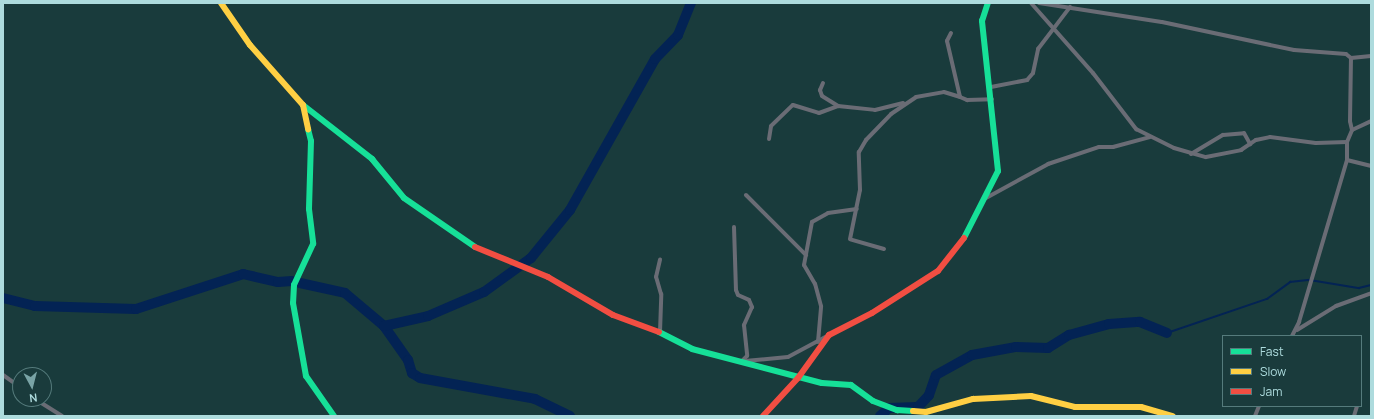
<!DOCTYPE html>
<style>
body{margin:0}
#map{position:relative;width:1374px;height:419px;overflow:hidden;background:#193b3c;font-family:Manrope,sans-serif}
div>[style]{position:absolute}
.stream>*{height:1.5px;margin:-0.75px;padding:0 0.75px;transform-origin:0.75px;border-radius:0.75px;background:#032354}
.river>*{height:10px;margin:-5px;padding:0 5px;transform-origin:5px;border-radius:5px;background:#032354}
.street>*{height:4px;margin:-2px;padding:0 2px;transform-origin:2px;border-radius:2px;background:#6a6c75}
.fast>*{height:6px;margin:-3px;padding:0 3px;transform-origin:3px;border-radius:3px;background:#16e098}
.slow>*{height:6px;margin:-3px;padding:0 3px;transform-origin:3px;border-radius:3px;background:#ffcf43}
.jam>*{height:6px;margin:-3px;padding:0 3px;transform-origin:3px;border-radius:3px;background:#f24e42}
span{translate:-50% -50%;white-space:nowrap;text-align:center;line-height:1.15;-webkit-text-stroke:3px #1a3b3c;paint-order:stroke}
.frame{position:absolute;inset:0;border:4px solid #addbdd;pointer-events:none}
.legend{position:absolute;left:1222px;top:335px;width:140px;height:72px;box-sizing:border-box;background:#1a3b3c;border:1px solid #557b7c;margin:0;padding:5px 7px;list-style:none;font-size:12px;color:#addbdd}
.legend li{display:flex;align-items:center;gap:8px;height:20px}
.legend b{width:20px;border:1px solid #557b7c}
.north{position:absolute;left:12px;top:367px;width:40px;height:40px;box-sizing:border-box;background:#1a3b3c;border:1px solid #557b7c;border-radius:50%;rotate:173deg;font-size:11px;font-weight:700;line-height:16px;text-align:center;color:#addbdd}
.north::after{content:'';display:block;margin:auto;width:14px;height:18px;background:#79a3a5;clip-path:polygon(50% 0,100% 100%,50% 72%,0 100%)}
</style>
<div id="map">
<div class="stream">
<i style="left:1167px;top:333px;width:106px;rotate:-18.8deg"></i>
<i style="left:1267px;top:299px;width:29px;rotate:-36deg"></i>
<i style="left:1290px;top:282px;width:20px;rotate:-6deg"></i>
<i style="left:1310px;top:280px;width:50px;rotate:9.3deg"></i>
<i style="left:1359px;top:288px;width:12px;rotate:-14deg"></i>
</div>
<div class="river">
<i style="left:300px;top:283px;width:46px;rotate:12.5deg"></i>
<i style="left:345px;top:293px;width:51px;rotate:40.2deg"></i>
<i style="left:384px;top:326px;width:42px;rotate:54.8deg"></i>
<i style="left:408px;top:360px;width:14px;rotate:73deg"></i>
<i style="left:412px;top:373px;width:9px;rotate:32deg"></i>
<i style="left:420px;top:378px;width:117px;rotate:10.3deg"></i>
<i style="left:535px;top:399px;width:39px;rotate:26deg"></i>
<i style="left:3px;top:298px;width:33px;rotate:14deg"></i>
<i style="left:35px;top:306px;width:101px;rotate:1.7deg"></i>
<i style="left:136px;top:309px;width:113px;rotate:-18.1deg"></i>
<i style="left:243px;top:274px;width:36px;rotate:13deg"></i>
<i style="left:278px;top:282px;width:14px;rotate:-4deg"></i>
<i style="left:384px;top:326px;width:45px;rotate:-12.8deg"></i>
<i style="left:428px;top:316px;width:61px;rotate:-23.2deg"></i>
<i style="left:484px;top:292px;width:58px;rotate:-35.9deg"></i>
<i style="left:531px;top:258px;width:62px;rotate:-50.9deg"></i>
<i style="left:570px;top:210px;width:173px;rotate:-60.6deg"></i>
<i style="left:655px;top:59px;width:33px;rotate:-46deg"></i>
<i style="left:678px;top:35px;width:35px;rotate:-68deg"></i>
<i style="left:880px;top:416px;width:12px;rotate:-42deg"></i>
<i style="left:889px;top:408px;width:29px;rotate:-2deg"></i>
<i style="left:918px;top:407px;width:16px;rotate:-47deg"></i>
<i style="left:929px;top:395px;width:21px;rotate:-71deg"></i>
<i style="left:936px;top:375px;width:41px;rotate:-29.1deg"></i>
<i style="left:972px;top:355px;width:45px;rotate:-10.3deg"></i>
<i style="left:1016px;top:347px;width:32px;rotate:2deg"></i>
<i style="left:1048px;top:348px;width:25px;rotate:-32deg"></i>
<i style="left:1069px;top:335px;width:41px;rotate:-15.4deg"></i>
<i style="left:1109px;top:324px;width:31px;rotate:-4deg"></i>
<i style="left:1140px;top:322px;width:29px;rotate:22deg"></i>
</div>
<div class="street">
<i style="left:1031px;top:3px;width:94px;rotate:48.5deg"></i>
<i style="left:1093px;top:73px;width:71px;rotate:52.5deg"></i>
<i style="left:1136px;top:129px;width:42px;rotate:26.6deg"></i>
<i style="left:1174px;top:148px;width:33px;rotate:16deg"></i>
<i style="left:1206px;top:157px;width:36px;rotate:-11deg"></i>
<i style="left:1241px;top:150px;width:18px;rotate:-34deg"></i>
<i style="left:1256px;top:140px;width:14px;rotate:-12deg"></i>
<i style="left:1270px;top:137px;width:46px;rotate:7.4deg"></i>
<i style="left:1316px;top:143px;width:31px;rotate:-2deg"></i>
<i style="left:1039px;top:3px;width:124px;rotate:8.8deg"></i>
<i style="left:1162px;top:22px;width:135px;rotate:12deg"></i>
<i style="left:1294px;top:50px;width:52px;rotate:4.4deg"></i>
<i style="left:1346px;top:54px;width:6px;rotate:39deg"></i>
<i style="left:1351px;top:58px;width:20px;rotate:-6deg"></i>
<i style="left:951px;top:33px;width:9px;rotate:117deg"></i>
<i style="left:947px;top:41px;width:57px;rotate:76.9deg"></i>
<i style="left:960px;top:97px;width:8px;rotate:23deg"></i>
<i style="left:967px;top:100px;width:25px;rotate:-2deg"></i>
<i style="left:823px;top:83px;width:8px;rotate:113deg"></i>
<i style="left:820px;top:90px;width:6px;rotate:72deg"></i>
<i style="left:822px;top:96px;width:19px;rotate:32deg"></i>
<i style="left:838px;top:106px;width:37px;rotate:6deg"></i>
<i style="left:875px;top:110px;width:29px;rotate:-14deg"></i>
<i style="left:991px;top:87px;width:37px;rotate:-11deg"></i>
<i style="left:1027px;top:80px;width:9px;rotate:-49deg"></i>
<i style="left:1033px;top:73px;width:25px;rotate:-78deg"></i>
<i style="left:1038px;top:49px;width:53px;rotate:-52.7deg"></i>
<i style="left:1352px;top:130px;width:21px;rotate:-25deg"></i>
<i style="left:769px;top:139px;width:13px;rotate:-81deg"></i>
<i style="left:771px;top:126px;width:30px;rotate:-44deg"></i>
<i style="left:793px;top:105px;width:27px;rotate:17deg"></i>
<i style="left:819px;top:113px;width:20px;rotate:-20deg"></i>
<i style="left:1191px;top:154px;width:37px;rotate:-31deg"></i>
<i style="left:1223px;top:135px;width:21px;rotate:-5deg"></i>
<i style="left:1244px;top:133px;width:13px;rotate:61deg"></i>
<i style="left:1347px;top:160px;width:25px;rotate:14deg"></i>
<i style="left:746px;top:195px;width:85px;rotate:45deg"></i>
<i style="left:986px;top:198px;width:71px;rotate:-28.7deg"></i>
<i style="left:1048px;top:164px;width:54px;rotate:-18.4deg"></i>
<i style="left:1099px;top:147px;width:14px"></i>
<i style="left:1113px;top:147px;width:38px;rotate:-15deg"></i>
<i style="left:734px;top:227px;width:63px;rotate:88.2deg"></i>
<i style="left:736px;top:290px;width:5px;rotate:68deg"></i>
<i style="left:738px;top:295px;width:12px;rotate:24deg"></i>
<i style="left:749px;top:300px;width:8px;rotate:67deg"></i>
<i style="left:752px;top:307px;width:20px;rotate:114deg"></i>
<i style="left:744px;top:325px;width:31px;rotate:84deg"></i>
<i style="left:747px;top:356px;width:7px;rotate:135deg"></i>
<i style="left:884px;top:249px;width:35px;rotate:-164deg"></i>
<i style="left:850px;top:239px;width:50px;rotate:-78.5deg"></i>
<i style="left:860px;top:190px;width:38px;rotate:-92deg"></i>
<i style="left:859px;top:152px;width:14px;rotate:-60deg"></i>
<i style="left:866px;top:140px;width:36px;rotate:-46deg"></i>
<i style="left:891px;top:114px;width:30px;rotate:-34deg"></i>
<i style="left:916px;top:97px;width:28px;rotate:-10deg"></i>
<i style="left:944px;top:92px;width:17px;rotate:17deg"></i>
<i style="left:1297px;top:330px;width:46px;rotate:-31.6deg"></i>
<i style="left:1336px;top:306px;width:37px;rotate:-20deg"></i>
<i style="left:660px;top:332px;width:38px;rotate:-88deg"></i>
<i style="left:661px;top:294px;width:18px;rotate:-106deg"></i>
<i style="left:656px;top:277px;width:18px;rotate:-77deg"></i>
<i style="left:1292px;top:336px;width:16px;rotate:-63deg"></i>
<i style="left:1299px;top:322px;width:169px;rotate:-73.5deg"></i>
<i style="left:1347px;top:160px;width:18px;rotate:-90deg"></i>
<i style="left:1347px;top:142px;width:13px;rotate:-67deg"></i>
<i style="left:1352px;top:130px;width:9px;rotate:-103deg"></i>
<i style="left:1350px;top:121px;width:63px;rotate:-89.1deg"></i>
<i style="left:818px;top:342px;width:36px;rotate:-85deg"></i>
<i style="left:821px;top:306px;width:23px;rotate:-105deg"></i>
<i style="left:815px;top:284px;width:22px;rotate:-120deg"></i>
<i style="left:804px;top:265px;width:44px;rotate:-79.5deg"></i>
<i style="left:812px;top:222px;width:18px;rotate:-29deg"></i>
<i style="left:828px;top:213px;width:29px;rotate:-8deg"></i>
<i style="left:745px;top:361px;width:43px;rotate:-5.3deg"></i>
<i style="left:788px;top:357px;width:44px;rotate:-28.3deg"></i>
<i style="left:3px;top:375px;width:21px;rotate:35deg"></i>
<i style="left:35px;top:399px;width:32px;rotate:32deg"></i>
<i style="left:1255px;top:416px;width:11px;rotate:-68deg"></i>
<i style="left:1354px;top:416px;width:10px;rotate:-73deg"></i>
</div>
<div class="fast">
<i style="left:303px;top:105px;width:88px;rotate:38deg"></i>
<i style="left:372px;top:159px;width:50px;rotate:50.6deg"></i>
<i style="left:404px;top:198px;width:86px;rotate:34.6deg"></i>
<i style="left:308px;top:129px;width:12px;rotate:76deg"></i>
<i style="left:311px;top:141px;width:68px;rotate:91.7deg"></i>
<i style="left:309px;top:209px;width:35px;rotate:83deg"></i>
<i style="left:313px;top:244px;width:45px;rotate:114.9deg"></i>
<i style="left:294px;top:285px;width:18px;rotate:93deg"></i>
<i style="left:293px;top:303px;width:74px;rotate:79.9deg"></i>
<i style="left:306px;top:376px;width:49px;rotate:55deg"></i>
<i style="left:964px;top:238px;width:75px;rotate:-63.1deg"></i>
<i style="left:998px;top:171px;width:151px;rotate:-96.1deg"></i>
<i style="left:982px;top:21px;width:19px;rotate:-72deg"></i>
<i style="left:659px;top:332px;width:37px;rotate:27deg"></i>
<i style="left:692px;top:349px;width:134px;rotate:14.7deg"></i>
<i style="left:822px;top:383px;width:29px;rotate:4deg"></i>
<i style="left:851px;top:385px;width:27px;rotate:36deg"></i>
<i style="left:873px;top:401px;width:26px;rotate:21deg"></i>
<i style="left:897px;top:410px;width:16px;rotate:4deg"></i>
</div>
<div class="slow">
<i style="left:221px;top:3px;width:51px;rotate:55.4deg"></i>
<i style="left:250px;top:45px;width:80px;rotate:48.5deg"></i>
<i style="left:303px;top:105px;width:25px;rotate:78deg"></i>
<i style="left:913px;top:411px;width:13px;rotate:4deg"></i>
<i style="left:926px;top:412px;width:49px;rotate:-15.5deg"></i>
<i style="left:973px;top:399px;width:58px;rotate:-3deg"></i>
<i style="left:1031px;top:396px;width:45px;rotate:14deg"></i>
<i style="left:1075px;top:407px;width:66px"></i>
<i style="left:1141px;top:407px;width:33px;rotate:16deg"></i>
</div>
<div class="jam">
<i style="left:475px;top:247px;width:79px;rotate:22.3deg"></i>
<i style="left:548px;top:277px;width:75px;rotate:30.3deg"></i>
<i style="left:613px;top:315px;width:49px;rotate:20.3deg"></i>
<i style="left:763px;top:416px;width:52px;rotate:-47.4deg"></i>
<i style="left:798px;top:378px;width:53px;rotate:-54.2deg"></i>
<i style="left:829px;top:335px;width:48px;rotate:-27.1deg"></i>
<i style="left:872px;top:313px;width:78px;rotate:-32.5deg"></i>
<i style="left:938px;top:271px;width:42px;rotate:-51.8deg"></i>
</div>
<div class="frame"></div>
<ul class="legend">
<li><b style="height:5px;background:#16e098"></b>Fast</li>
<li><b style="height:5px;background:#ffcf43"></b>Slow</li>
<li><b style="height:5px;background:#f24e42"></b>Jam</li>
</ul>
<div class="north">N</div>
</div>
